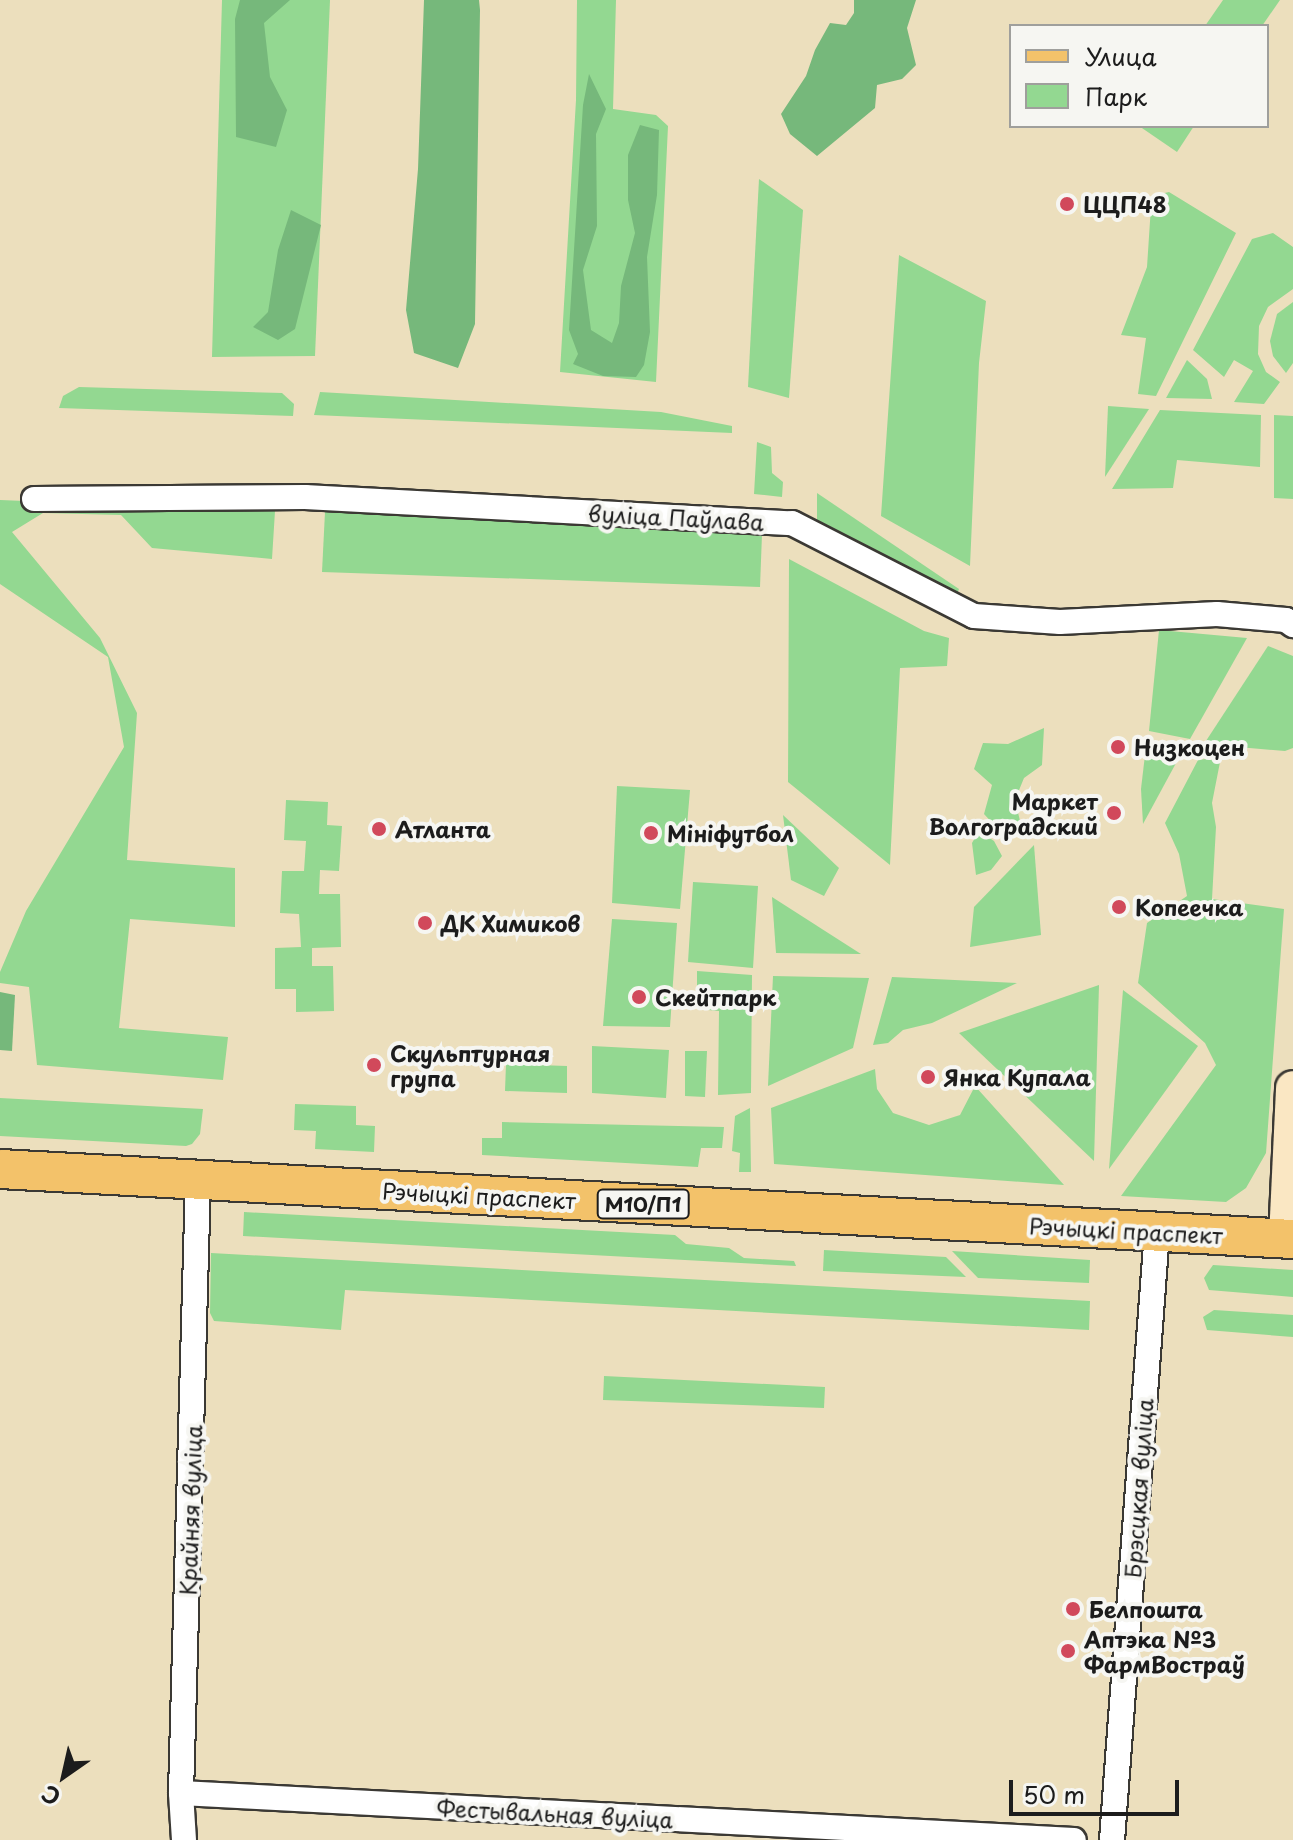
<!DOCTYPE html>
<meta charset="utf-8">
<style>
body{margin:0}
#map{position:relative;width:1293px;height:1840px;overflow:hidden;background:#ecdfbd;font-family:"Playpen Sans",sans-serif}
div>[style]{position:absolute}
.green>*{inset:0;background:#93d891}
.forest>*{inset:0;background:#76b87b}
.roads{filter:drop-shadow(2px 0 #3b3934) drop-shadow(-2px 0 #3b3934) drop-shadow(0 2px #3b3934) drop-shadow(0 -2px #3b3934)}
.street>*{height:24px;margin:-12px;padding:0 12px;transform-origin:12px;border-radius:12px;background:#fff}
.secondary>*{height:34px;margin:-17px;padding:0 17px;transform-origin:17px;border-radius:17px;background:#fae7c3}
.primary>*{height:38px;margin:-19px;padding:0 19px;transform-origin:19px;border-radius:19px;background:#f3c26a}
.dots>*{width:22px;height:22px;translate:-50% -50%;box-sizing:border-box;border:4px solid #f6f6f2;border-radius:50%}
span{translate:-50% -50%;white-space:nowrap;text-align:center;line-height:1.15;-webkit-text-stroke:8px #f6f6f2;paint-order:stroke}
.shield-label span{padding:2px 6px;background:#f6f6f2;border:2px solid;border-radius:6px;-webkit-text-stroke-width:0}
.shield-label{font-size:20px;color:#1c1c1c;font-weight:700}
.poi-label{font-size:22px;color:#1c1c1c;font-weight:700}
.left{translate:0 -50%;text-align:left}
.right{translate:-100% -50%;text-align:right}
.street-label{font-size:22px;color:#1c1c1c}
.legend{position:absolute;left:1009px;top:24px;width:260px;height:104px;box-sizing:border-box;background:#f6f6f2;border:2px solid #9f9f9c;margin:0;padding:10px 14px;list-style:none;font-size:24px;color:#1c1c1c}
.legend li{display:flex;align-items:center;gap:16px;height:40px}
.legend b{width:40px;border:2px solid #9f9f9c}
.north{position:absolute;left:24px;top:1736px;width:80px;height:80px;-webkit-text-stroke:6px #f6f6f2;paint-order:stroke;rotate:214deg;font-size:22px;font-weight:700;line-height:32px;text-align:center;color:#1c1c1c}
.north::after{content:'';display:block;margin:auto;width:28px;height:36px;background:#1c1c1c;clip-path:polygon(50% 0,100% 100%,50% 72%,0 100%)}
.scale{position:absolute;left:1009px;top:1780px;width:170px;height:36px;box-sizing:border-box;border:4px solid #1c1c1c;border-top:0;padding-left:10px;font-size:24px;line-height:28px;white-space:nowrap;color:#1c1c1c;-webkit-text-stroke:6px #f6f6f2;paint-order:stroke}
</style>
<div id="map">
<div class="green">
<i style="clip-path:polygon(222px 0,330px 0,315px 356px,212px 357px)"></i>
<i style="clip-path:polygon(577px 0,616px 0,613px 109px,656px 115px,668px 126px,656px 382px,560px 372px,576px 100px)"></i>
<i style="clip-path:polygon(1223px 0,1280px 0,1262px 26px,1205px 26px)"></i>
<i style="clip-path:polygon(1139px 126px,1194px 126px,1177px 152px)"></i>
<i style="clip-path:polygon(759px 179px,803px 210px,789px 398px,748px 387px)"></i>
<i style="clip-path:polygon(1169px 192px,1236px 233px,1156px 396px,1138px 394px,1146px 338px,1121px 335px,1147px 267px,1151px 206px,1156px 195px)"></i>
<i style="clip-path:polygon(1273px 233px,1293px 247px,1293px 289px,1268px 307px,1259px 326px,1258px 354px,1266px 372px,1280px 382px,1264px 404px,1234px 402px,1253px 371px,1234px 360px,1224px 377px,1193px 350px,1252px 239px)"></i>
<i style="clip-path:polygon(899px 255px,986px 301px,979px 363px,970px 566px,881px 516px)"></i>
<i style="clip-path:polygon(1293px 302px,1293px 363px,1286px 373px,1273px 356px,1270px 341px,1277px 314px)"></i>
<i style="clip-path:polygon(1187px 360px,1207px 379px,1212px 399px,1166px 398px)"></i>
<i style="clip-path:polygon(79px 387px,282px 393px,294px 404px,293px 416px,59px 408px,63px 396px)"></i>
<i style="clip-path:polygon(320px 392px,661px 412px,732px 426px,732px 433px,314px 415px)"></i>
<i style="clip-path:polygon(1108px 406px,1149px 409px,1105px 477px)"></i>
<i style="clip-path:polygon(1160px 410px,1261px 415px,1260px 467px,1177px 460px,1173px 488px,1112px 489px)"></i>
<i style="clip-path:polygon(1274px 415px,1293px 416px,1293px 499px,1274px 498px)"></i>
<i style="clip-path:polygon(757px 442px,771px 447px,772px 473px,783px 482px,782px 497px,754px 494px)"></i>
<i style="clip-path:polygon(817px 493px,959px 589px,955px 599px,827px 535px,817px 522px)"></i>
<i style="clip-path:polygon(0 500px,275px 511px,272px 559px,152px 548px,121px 515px,43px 513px,12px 532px,100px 638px,137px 713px,127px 860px,235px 868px,235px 927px,130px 919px,119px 1028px,228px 1037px,223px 1080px,37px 1065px,29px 987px,0 983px,0 972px,26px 911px,124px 747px,108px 657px,0 584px)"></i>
<i style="clip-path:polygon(325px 512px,762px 534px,760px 587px,322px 572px)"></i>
<i style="clip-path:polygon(789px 559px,924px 631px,949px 638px,947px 666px,900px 668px,890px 865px,788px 782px)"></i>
<i style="clip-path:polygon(1159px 630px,1247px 638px,1190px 739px,1149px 731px)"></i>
<i style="clip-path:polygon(1268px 646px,1293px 656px,1293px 748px,1285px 751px,1204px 744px)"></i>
<i style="clip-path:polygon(1044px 728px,1042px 765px,1024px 778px,1015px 800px,1021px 825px,1009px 841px,984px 814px,992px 785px,974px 769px,983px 743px,1008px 744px)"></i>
<i style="clip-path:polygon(1147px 738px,1182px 752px,1143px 824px,1141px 789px)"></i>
<i style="clip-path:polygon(1221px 757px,1212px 803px,1216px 827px,1212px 899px,1284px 909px,1266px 1153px,1246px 1188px,1226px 1202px,1121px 1196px,1216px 1065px,1205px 1043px,1138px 983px,1147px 923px,1187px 896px,1179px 854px,1165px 823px,1198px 760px)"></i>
<i style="clip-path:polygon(617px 786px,690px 790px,680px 909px,612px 903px)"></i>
<i style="clip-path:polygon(286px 800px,328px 802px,327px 825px,342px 826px,339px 871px,320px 870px,319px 894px,340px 894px,341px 947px,312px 948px,312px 966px,333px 966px,334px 1011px,296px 1012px,296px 989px,275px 989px,275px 948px,301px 947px,299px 914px,280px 913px,282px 871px,304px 871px,306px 841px,284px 840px)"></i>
<i style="clip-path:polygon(783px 815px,839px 868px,824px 896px,791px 880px)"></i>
<i style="clip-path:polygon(979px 831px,994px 841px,1002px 856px,991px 870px,976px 875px,972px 843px)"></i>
<i style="clip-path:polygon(1034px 845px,1041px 935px,970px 947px,974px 907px)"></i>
<i style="clip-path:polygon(693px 882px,758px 886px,753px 968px,688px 962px)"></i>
<i style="clip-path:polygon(772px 897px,861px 954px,776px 953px)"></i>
<i style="clip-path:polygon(612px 919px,677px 923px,670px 1027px,603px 1026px)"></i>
<i style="clip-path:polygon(697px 971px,752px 975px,751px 1093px,718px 1095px,719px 1011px,697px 1009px)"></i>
<i style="clip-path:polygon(773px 976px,869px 978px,853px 1048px,768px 1086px)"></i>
<i style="clip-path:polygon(892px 977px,1017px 983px,932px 1023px,903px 1030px,888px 1043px,873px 1045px)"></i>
<i style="clip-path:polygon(1099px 985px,1094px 1161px,959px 1033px)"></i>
<i style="clip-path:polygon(1123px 990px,1198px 1046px,1109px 1169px)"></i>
<i style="clip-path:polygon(592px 1046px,669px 1050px,666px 1098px,592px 1093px)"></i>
<i style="clip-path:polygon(685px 1051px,707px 1051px,705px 1097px,685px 1096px)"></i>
<i style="clip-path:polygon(506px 1064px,567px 1066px,567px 1093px,505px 1091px)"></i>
<i style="clip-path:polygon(875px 1069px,877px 1089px,893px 1113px,929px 1125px,960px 1115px,975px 1086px,1064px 1185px,774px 1164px,771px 1108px)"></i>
<i style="clip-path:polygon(0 1098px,203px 1109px,200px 1134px,192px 1144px,186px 1146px,0 1136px)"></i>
<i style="clip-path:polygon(295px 1104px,356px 1106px,356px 1125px,375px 1126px,374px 1152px,315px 1149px,316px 1131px,294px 1130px)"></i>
<i style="clip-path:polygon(750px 1108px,751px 1172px,739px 1172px,740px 1153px,732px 1151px,735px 1116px)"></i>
<i style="clip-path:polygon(502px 1122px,724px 1127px,722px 1148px,701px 1148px,698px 1167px,482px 1155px,482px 1138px,502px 1138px)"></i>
<i style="clip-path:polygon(244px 1212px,675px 1235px,686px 1244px,729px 1248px,744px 1258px,794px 1261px,796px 1266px,243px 1236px)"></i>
<i style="clip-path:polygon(824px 1250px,946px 1257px,966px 1277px,823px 1271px)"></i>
<i style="clip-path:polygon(952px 1251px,1090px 1260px,1089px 1283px,978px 1278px)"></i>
<i style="clip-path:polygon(211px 1253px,1090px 1301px,1089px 1330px,345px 1290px,341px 1330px,214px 1321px,210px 1313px)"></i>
<i style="clip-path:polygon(1213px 1265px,1293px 1270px,1293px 1297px,1209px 1290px,1204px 1278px)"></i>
<i style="clip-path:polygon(1214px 1310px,1293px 1315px,1293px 1337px,1207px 1330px,1203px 1317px)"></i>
<i style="clip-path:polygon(604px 1376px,825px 1387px,824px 1408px,603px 1400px)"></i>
</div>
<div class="forest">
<i style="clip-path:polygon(240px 0,290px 0,264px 23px,270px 77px,287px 110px,276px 147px,236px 137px,235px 19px)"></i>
<i style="clip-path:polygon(424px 0,479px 0,480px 10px,475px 324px,458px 368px,414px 353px,406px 310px,418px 169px)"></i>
<i style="clip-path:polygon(854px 0,916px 0,907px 28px,916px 65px,902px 79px,877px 85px,875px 108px,817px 156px,790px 134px,781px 114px,806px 76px,815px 50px,830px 23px,846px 25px,854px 13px)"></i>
<i style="clip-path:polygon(589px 74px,606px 109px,596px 134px,597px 226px,583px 270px,591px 330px,612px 343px,619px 323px,621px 286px,635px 233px,628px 200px,628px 155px,640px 125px,659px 130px,657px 195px,647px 257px,650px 332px,644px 365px,636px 377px,603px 376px,573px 364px,578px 354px,569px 330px,583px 105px)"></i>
<i style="clip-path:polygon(291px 210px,321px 225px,295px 329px,278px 340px,253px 327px,268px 312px,278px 250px)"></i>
<i style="clip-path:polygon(0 992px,15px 995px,12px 1051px,0 1050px)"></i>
</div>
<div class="roads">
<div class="street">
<i style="left:34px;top:499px;width:271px;rotate:-0.4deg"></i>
<i style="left:305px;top:497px;width:488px;rotate:3.1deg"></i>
<i style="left:792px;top:523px;width:204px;rotate:27.1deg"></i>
<i style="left:974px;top:616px;width:86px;rotate:4deg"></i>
<i style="left:1060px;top:622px;width:157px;rotate:-2.9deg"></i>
<i style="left:1217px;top:614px;width:69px;rotate:5deg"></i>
<i style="left:1286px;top:620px;width:9px;rotate:36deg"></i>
<i style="left:181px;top:1793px;width:894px;rotate:3.01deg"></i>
<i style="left:184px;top:1840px;width:47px;rotate:-93.7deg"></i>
<i style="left:181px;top:1793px;width:612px;rotate:-88.41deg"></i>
<i style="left:1112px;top:1840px;width:610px;rotate:-85.77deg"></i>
</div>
<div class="secondary">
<i style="left:1286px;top:1238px;width:150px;rotate:-87.3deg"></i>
</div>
<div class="primary">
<i style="left:0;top:1169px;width:1295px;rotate:3.1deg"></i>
</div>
</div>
<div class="dots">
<i style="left:1067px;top:204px;background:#d1495b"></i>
<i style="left:1118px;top:747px;background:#d1495b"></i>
<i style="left:1114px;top:813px;background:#d1495b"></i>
<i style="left:379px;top:829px;background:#d1495b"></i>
<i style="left:651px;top:833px;background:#d1495b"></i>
<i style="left:1119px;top:907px;background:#d1495b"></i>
<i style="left:425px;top:923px;background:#d1495b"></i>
<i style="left:639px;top:997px;background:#d1495b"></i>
<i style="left:374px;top:1065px;background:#d1495b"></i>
<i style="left:928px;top:1077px;background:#d1495b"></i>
<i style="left:1073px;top:1609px;background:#d1495b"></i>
<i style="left:1068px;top:1651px;background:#d1495b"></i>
</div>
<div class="shield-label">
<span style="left:643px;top:1204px">М10/П1</span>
</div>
<div class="poi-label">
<span class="left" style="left:1083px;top:204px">ЦЦП48</span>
<span class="left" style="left:1134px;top:747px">Низкоцен</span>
<span class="right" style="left:1098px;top:813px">Маркет<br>Волгоградский</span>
<span class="left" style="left:395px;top:829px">Атланта</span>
<span class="left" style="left:667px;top:833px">Мініфутбол</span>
<span class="left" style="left:1135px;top:907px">Копеечка</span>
<span class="left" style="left:441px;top:923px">ДК Химиков</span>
<span class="left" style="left:655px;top:997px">Скейтпарк</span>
<span class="left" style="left:390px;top:1065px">Скульптурная<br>група</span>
<span class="left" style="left:944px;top:1077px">Янка Купала</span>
<span class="left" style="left:1089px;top:1609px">Белпошта</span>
<span class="left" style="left:1084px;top:1651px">Аптэка №3<br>ФармВостраў</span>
</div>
<div class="street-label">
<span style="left:676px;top:517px;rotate:3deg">вуліца Паўлава</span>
<span style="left:479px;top:1195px;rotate:3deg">Рэчыцкі праспект</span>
<span style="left:1126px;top:1230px;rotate:3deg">Рэчыцкі праспект</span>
<span style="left:1138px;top:1488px;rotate:-86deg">Брэсцкая вуліца</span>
<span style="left:190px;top:1510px;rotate:-88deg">Крайняя вуліца</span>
<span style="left:555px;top:1813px;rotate:3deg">Фестывальная вуліца</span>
</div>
<ul class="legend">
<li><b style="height:10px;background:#f3c26a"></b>Улица</li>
<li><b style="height:22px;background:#93d891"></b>Парк</li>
</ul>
<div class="north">С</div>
<div class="scale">50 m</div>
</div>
